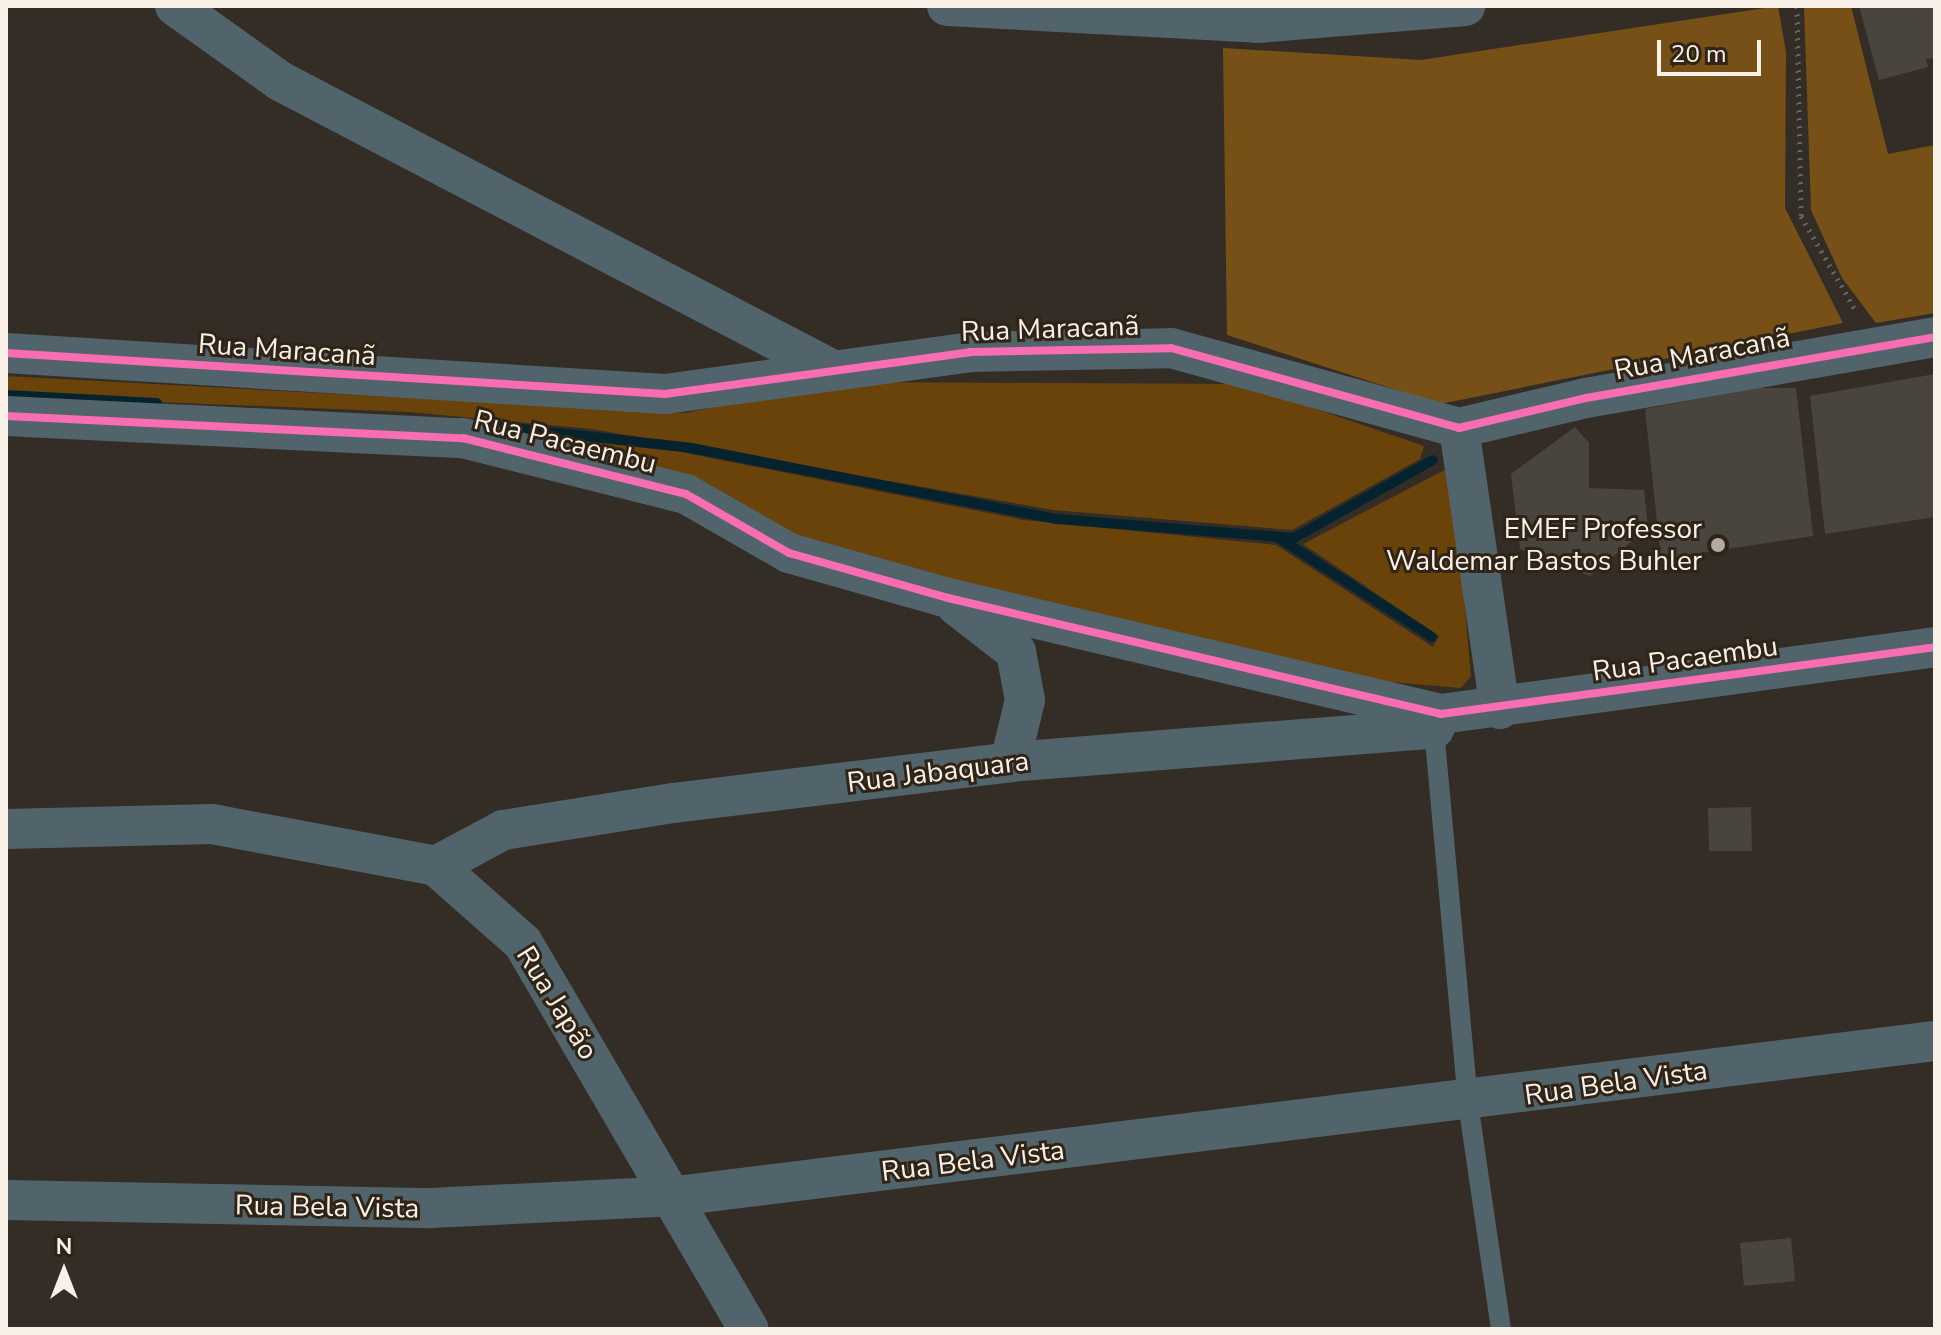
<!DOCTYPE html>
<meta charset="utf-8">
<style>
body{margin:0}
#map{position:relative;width:1941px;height:1335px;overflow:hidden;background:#342d26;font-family:"Nunito Sans",sans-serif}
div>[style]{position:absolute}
.green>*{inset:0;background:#694309}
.forest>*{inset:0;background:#775018}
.stream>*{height:10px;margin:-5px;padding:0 5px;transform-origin:5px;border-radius:5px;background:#05232e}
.building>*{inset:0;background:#49443e}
.path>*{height:5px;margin-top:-2.5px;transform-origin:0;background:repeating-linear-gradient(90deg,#5d6769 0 2px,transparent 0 8px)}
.lane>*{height:20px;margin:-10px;padding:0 10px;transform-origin:10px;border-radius:10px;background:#52646b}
.street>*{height:40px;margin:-20px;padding:0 20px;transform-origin:20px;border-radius:20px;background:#52646b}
.cycleway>*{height:8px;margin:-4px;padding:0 4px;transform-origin:4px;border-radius:4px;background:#f96db3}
.dots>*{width:22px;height:22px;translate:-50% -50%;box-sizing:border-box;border:4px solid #302417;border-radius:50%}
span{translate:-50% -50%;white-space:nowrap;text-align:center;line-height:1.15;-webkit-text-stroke:6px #302417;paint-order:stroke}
.street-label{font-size:28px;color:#f9f1e8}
.poi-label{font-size:28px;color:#f9f1e8}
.right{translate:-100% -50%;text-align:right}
.frame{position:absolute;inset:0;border:8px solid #f9f1e8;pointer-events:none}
.north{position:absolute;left:24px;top:1231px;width:80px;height:80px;-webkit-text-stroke:6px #302417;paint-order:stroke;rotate:0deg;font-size:22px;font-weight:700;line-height:32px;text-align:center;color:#f9f1e8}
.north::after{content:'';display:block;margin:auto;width:28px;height:36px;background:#f9f1e8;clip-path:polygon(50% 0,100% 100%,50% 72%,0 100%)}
.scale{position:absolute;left:1657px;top:40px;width:104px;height:36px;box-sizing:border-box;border:4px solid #f9f1e8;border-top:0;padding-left:10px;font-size:24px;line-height:28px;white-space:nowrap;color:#f9f1e8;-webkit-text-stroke:6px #302417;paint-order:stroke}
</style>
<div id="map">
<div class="green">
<i style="clip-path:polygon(6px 376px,685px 413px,842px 382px,1243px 384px,1424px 446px,1420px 459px,1292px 530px,1053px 510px,592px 429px,409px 412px,6px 396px)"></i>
<i style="clip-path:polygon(510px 431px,681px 452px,1024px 520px,1276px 545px,1433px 647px,1439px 636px,1303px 544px,1452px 466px,1471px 676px,1461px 688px,1356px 679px,865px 564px,631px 471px)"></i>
</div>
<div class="forest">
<i style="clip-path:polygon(1778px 6px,1786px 52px,1785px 208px,1843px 323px,1440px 404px,1227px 335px,1223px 48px,1421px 60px)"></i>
<i style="clip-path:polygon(1804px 6px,1851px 6px,1888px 154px,1935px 145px,1935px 313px,1876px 323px,1842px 278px,1811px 210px)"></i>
</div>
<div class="stream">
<i style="left:6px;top:395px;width:151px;rotate:3deg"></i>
<i style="left:484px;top:425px;width:208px;rotate:6.3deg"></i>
<i style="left:691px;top:448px;width:373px;rotate:11deg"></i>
<i style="left:1057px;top:519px;width:238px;rotate:4.6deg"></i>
<i style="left:1294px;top:538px;width:159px;rotate:-29.3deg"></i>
<i style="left:1279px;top:538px;width:182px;rotate:32.9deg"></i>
</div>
<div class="building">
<i style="clip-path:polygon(1859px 6px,1935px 6px,1935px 58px,1926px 59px,1928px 67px,1879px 80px)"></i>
<i style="clip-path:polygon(1935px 374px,1935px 517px,1825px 534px,1810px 396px)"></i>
<i style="clip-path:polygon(1758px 388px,1796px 388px,1813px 536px,1661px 559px,1645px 409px)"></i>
<i style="clip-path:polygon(1575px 427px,1589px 443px,1589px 488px,1644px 490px,1648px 528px,1590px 576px,1520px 549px,1511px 474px)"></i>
<i style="clip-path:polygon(1751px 807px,1752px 851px,1709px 851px,1708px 808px)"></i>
<i style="clip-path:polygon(1791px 1238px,1795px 1281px,1744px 1286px,1740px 1243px)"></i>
</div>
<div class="path">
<i style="left:1797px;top:6px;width:210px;rotate:88.9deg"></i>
<i style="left:1801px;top:216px;width:112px;rotate:60deg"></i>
</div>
<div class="lane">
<i style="left:1434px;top:729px;width:376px;rotate:84.8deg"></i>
<i style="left:1468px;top:1103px;width:228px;rotate:81.7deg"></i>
</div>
<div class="street">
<i style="left:175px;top:6px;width:129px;rotate:35.5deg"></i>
<i style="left:280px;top:81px;width:619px;rotate:27.6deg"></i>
<i style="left:947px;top:6px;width:311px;rotate:3.1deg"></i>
<i style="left:1258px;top:23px;width:208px;rotate:-4.7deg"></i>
<i style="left:6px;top:353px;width:660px;rotate:3.56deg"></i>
<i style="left:665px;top:394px;width:308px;rotate:-7.8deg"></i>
<i style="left:970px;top:352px;width:201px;rotate:-1.1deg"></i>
<i style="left:1171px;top:348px;width:299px;rotate:15.5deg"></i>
<i style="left:1459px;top:428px;width:130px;rotate:-13.3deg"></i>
<i style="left:1586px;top:398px;width:354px;rotate:-9.9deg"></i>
<i style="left:6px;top:416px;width:458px;rotate:2.8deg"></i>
<i style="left:463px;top:438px;width:230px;rotate:14.1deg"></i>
<i style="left:686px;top:494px;width:119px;rotate:29.8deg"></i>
<i style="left:789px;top:553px;width:165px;rotate:15.8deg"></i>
<i style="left:948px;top:598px;width:506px;rotate:13.24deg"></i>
<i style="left:1441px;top:714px;width:499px;rotate:-7.7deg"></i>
<i style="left:1459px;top:428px;width:284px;rotate:81.7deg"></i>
<i style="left:957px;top:606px;width:75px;rotate:37.9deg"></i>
<i style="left:1016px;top:652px;width:49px;rotate:79.4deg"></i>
<i style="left:1025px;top:700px;width:64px;rotate:103.6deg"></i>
<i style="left:6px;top:829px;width:206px;rotate:-1.4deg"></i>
<i style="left:212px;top:824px;width:228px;rotate:10.6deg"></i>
<i style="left:436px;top:866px;width:116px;rotate:41.5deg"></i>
<i style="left:523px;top:943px;width:447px;rotate:59.7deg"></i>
<i style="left:436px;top:866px;width:76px;rotate:-28.2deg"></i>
<i style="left:503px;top:830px;width:172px;rotate:-9deg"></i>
<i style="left:673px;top:803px;width:339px;rotate:-6.9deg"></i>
<i style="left:1010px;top:762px;width:425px;rotate:-4.5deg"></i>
<i style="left:1434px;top:729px;width:12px;rotate:-66deg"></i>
<i style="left:6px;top:1200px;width:425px;rotate:1.1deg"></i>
<i style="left:431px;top:1208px;width:245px;rotate:-2.8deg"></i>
<i style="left:676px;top:1196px;width:1269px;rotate:-7.02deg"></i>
</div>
<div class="cycleway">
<i style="left:6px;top:353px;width:660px;rotate:3.56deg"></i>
<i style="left:665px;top:394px;width:308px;rotate:-7.8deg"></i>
<i style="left:970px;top:352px;width:201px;rotate:-1.1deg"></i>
<i style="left:1171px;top:348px;width:299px;rotate:15.5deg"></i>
<i style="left:1459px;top:428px;width:130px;rotate:-13.3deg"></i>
<i style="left:1586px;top:398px;width:354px;rotate:-9.9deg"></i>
<i style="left:6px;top:416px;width:458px;rotate:2.8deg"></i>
<i style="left:463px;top:438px;width:230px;rotate:14.1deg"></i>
<i style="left:686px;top:494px;width:119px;rotate:29.8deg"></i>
<i style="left:789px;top:553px;width:165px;rotate:15.8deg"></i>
<i style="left:948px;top:598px;width:506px;rotate:13.24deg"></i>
<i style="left:1441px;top:714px;width:499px;rotate:-7.7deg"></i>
</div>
<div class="dots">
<i style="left:1718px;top:545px;background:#b4aca4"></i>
</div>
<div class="street-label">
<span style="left:1050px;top:329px;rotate:-2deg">Rua Maracanã</span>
<span style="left:287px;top:350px;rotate:4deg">Rua Maracanã</span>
<span style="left:1702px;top:354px;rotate:-11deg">Rua Maracanã</span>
<span style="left:565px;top:442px;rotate:14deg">Rua Pacaembu</span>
<span style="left:1685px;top:659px;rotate:-8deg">Rua Pacaembu</span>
<span style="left:938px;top:772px;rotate:-7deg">Rua Jabaquara</span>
<span style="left:557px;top:1003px;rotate:58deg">Rua Japão</span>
<span style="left:1616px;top:1083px;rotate:-8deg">Rua Bela Vista</span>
<span style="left:973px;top:1161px;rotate:-7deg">Rua Bela Vista</span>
<span style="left:327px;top:1207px;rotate:1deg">Rua Bela Vista</span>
</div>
<div class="poi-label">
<span class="right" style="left:1702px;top:545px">EMEF Professor<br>Waldemar Bastos Buhler</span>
</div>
<div class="frame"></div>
<div class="north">N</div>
<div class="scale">20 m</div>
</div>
